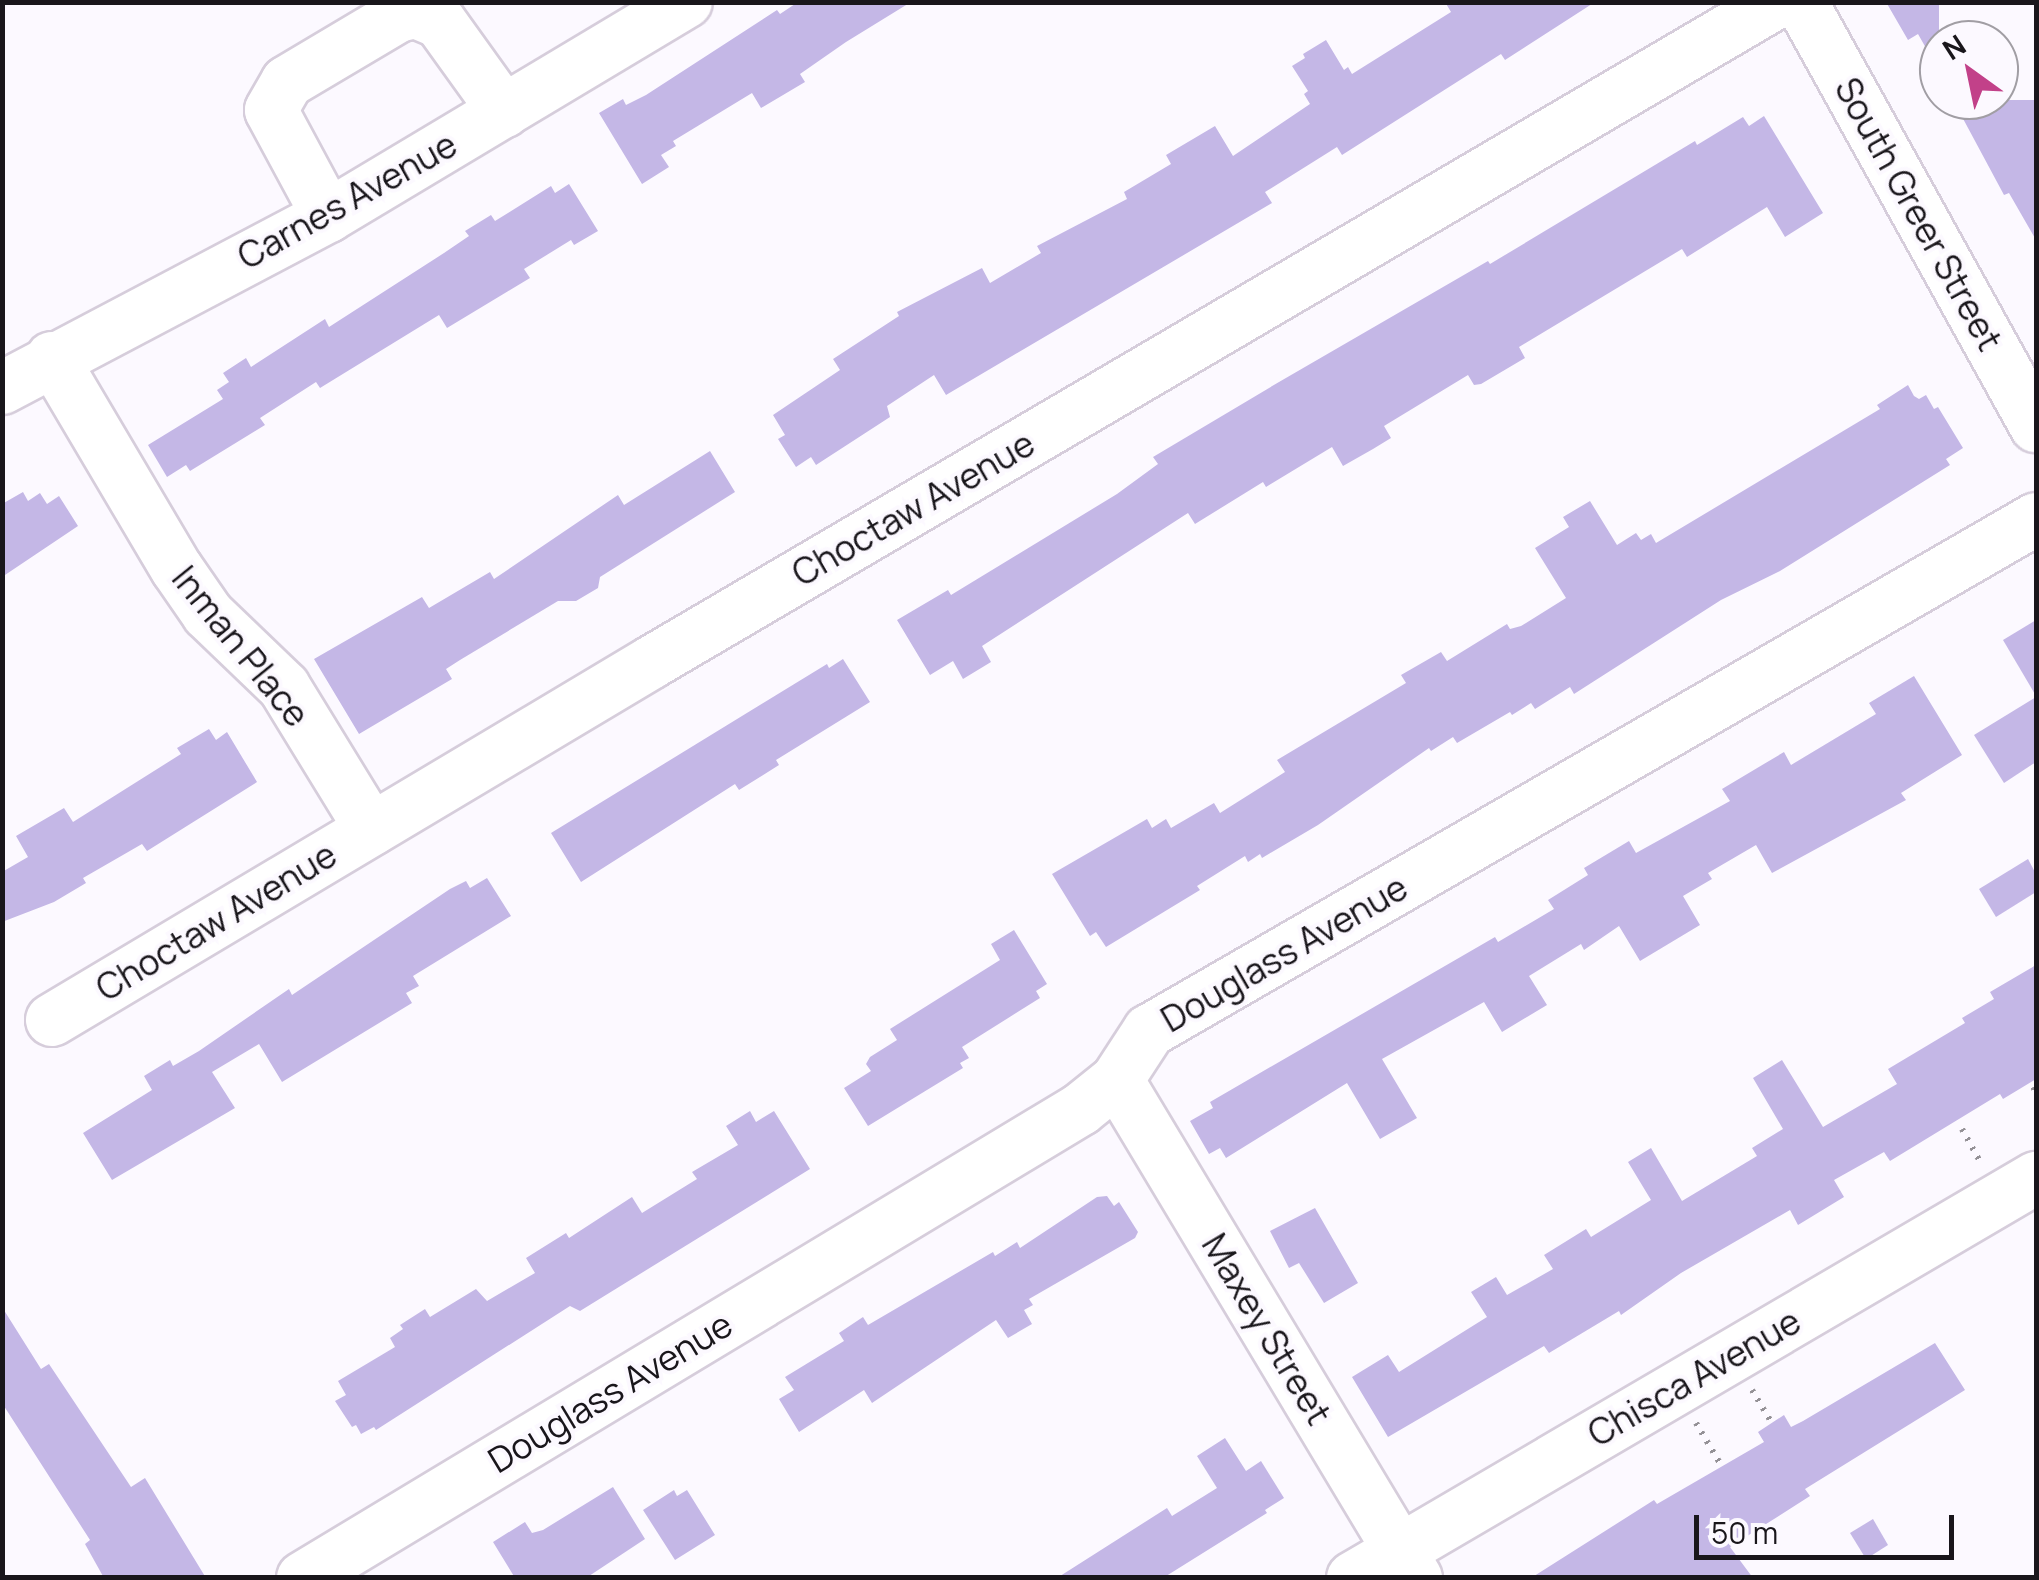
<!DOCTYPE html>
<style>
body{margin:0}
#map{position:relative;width:2039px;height:1580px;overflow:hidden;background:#fcf9ff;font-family:Manrope,sans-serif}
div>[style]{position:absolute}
.building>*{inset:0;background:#c4b7e6}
.path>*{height:6px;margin-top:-3px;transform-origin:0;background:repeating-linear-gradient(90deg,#949196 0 2.5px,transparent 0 10.5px)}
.roads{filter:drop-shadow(2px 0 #d6cddb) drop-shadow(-2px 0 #d6cddb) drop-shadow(0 2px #d6cddb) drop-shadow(0 -2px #d6cddb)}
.minor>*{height:52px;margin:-26px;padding:0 26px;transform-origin:26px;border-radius:26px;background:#fff}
span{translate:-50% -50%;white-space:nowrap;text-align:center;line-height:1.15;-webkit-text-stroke:8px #fcf9ff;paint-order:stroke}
.street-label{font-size:35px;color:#19161b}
.frame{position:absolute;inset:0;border:5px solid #19161b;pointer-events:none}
.north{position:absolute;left:1919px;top:20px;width:100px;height:100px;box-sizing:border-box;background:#fcf9ff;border:2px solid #a19ea4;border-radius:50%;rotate:327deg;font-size:28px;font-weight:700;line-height:40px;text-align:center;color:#19161b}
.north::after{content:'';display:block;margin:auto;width:35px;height:45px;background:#c24189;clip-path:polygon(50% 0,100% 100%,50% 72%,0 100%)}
.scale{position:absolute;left:1694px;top:1515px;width:260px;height:45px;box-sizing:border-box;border:5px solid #19161b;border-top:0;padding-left:12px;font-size:30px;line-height:35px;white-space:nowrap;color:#19161b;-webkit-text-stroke:8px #fcf9ff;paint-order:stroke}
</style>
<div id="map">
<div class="building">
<i style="clip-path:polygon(798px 2px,911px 2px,846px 42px,800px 74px,805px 82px,761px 108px,752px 93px,673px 141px,676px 146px,661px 155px,669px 167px,642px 184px,599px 113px,623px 99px,626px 105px,646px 95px,777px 10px,780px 14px)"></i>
<i style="clip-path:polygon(1445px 2px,1595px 2px,1505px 60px,1501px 54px,1342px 155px,1337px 147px,1265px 192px,1272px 203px,946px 395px,934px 375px,887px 406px,890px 417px,816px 465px,811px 457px,796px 467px,778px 439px,785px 435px,773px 415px,840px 370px,833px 359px,899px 316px,897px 312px,982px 268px,990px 283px,1041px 253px,1037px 246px,1127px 199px,1124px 192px,1171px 164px,1166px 155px,1215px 126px,1233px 156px,1310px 104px,1304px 94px,1308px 91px,1292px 66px,1305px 58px,1303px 54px,1326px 40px,1344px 70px,1348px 67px,1352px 74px,1451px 12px)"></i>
<i style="clip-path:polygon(1886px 2px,1939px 2px,1939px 71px,1918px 34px,1908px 40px)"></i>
<i style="clip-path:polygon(1953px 100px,2036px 100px,2036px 240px,2009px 193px,2004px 195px)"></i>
<i style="clip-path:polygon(1764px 116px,1823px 213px,1785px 237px,1767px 207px,1687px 257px,1682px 249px,1519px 347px,1525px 358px,1481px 384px,1474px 385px,1468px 375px,1384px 426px,1391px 438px,1373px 449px,1343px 466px,1332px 447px,1266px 487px,1263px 482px,1195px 524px,1188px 513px,982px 646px,991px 662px,963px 679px,953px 661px,930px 675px,897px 620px,948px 590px,951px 595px,1117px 494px,1158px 464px,1153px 457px,1279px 382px,1488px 261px,1490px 264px,1695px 141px,1697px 145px,1743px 117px,1749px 126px)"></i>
<i style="clip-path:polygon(569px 184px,598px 231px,574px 245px,571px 240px,524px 269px,530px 278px,447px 328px,439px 315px,320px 388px,316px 382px,260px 418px,265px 425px,190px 471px,186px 465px,167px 477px,148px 445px,223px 399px,217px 390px,229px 382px,223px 373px,246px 358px,251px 367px,325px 319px,329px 327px,444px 253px,469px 236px,465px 231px,491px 215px,495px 221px,551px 186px,555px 193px)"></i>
<i style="clip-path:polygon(1908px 385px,1914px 396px,1919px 399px,1926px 395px,1934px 409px,1938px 407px,1963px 448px,1946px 459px,1950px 465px,1780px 571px,1721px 600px,1574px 694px,1570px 687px,1535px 709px,1531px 703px,1512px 715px,1510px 712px,1457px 743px,1453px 737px,1431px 751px,1429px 748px,1318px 825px,1262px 858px,1260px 854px,1248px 862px,1245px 856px,1197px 886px,1200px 890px,1106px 947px,1096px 932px,1090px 936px,1052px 874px,1147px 819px,1152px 828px,1166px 819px,1171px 828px,1214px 803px,1220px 813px,1285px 772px,1277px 760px,1406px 683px,1401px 675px,1441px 652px,1447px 661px,1507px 624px,1510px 629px,1521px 626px,1566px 598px,1535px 548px,1569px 527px,1563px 517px,1590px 501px,1617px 545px,1636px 533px,1641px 540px,1651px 534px,1656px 543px,1880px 409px,1877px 405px)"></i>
<i style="clip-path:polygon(710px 451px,735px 492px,600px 577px,598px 588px,576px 601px,558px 601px,460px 660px,446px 669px,452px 679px,359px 734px,314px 659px,422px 597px,429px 608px,490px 572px,494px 579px,618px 495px,624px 505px)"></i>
<i style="clip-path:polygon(23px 492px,28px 501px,40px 493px,47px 504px,59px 496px,78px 526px,2px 577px,2px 504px)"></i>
<i style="clip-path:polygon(2036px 620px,2036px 696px,2003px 640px)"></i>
<i style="clip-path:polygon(843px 659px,870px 702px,776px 760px,779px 765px,739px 790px,735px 784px,581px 882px,551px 833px,827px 664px,829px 668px)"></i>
<i style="clip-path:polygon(1914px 676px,1962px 755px,1901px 793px,1906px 800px,1772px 873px,1756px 845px,1708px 873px,1712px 879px,1683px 896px,1700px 925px,1640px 961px,1619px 926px,1584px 950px,1581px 944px,1529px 976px,1547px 1005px,1502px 1032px,1484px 1002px,1382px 1059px,1417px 1118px,1380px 1139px,1347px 1083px,1226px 1158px,1220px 1148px,1209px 1154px,1190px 1121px,1213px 1108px,1210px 1102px,1495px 937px,1498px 942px,1554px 909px,1548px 900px,1588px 875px,1584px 868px,1629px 841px,1636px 853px,1730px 801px,1722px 789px,1784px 752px,1791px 765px,1876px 714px,1869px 703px)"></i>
<i style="clip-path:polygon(2036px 697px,2036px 762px,2004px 783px,1974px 735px)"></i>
<i style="clip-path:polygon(209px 729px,216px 740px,227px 732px,257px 782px,147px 851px,142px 844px,83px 878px,86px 883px,54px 902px,2px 922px,2px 872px,28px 857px,16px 836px,64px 808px,73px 822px,181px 754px,177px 748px)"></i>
<i style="clip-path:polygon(2028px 859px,2036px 874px,2036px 892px,1996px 917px,1979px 889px)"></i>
<i style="clip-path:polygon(487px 878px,511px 916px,413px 976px,419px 986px,406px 993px,412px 1003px,282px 1082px,259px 1044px,212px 1072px,235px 1108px,112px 1180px,83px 1133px,152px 1090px,144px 1076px,170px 1060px,173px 1066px,199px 1051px,289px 989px,292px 995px,450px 889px,466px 881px,470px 888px)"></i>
<i style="clip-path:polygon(1014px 930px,1047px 984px,1036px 991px,1040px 998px,962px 1047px,969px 1058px,960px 1063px,963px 1068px,868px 1126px,844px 1088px,871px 1071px,866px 1064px,870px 1057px,897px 1040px,890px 1029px,1000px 960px,991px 944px)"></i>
<i style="clip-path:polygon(2036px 965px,2036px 1079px,2003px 1099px,2000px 1094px,1890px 1161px,1884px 1152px,1834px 1180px,1844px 1197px,1798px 1225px,1790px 1210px,1681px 1273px,1621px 1315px,1619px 1311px,1549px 1353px,1544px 1346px,1388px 1437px,1352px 1377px,1388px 1355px,1399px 1372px,1487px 1317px,1471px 1292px,1496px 1277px,1507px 1295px,1553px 1269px,1544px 1255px,1586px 1229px,1591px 1237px,1651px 1200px,1628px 1162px,1651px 1148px,1682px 1201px,1757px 1156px,1752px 1148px,1783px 1129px,1753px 1078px,1782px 1060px,1823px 1127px,1897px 1084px,1888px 1069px,1965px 1023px,1962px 1018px,1994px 999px,1990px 992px)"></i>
<i style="clip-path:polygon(750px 1111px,756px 1122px,774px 1111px,810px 1169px,580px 1311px,570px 1306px,376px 1430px,374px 1427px,361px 1434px,356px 1425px,352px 1427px,335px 1401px,346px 1395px,338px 1381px,395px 1347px,390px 1338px,403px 1329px,400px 1325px,425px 1309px,430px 1317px,476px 1289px,487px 1301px,535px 1273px,526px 1258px,566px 1233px,569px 1238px,632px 1197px,642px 1213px,697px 1179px,692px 1172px,738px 1145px,726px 1126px)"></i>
<i style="clip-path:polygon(1107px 1196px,1114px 1206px,1119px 1202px,1138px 1232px,1135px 1238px,1029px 1299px,1033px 1305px,1024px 1310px,1032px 1324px,1008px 1338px,996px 1320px,872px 1403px,864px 1390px,799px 1432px,779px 1399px,794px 1390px,785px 1377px,844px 1341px,839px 1333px,863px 1317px,868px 1325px,993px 1252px,995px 1256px,1017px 1242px,1020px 1248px,1097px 1197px)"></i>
<i style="clip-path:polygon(1315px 1208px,1358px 1283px,1324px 1303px,1299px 1263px,1289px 1268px,1270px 1231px)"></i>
<i style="clip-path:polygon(2px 1307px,41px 1369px,49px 1364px,131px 1487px,145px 1478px,206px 1578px,104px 1578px,85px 1544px,90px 1540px,2px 1403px)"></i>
<i style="clip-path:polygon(1935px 1343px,1965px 1390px,1805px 1489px,1810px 1496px,1730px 1547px,1753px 1578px,1531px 1578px,1654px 1500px,1657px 1504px,1764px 1442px,1758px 1432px,1784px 1415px,1791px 1427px,1803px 1421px)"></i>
<i style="clip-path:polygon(1225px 1438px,1246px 1471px,1261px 1461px,1284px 1498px,1265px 1510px,1267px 1513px,1163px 1578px,1057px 1578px,1167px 1508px,1172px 1516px,1217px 1488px,1197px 1456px)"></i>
<i style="clip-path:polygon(613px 1487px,645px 1539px,586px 1578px,515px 1578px,493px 1542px,525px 1522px,532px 1533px,543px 1530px)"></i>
<i style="clip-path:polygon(674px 1490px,677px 1496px,687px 1490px,715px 1535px,675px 1560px,643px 1510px)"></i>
<i style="clip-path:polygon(1873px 1519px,1888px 1545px,1866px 1559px,1850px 1533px)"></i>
</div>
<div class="path">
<i style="left:2033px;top:1087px;width:6px;rotate:59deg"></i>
<i style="left:1962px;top:1129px;width:39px;rotate:61deg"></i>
<i style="left:1752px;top:1390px;width:35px;rotate:59deg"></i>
<i style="left:1696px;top:1423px;width:49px;rotate:59.2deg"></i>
</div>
<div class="roads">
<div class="minor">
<i style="left:1801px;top:2px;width:485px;rotate:61deg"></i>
<i style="left:328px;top:216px;width:120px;rotate:-118.3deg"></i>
<i style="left:271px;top:110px;width:32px;rotate:-60deg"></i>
<i style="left:287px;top:82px;width:129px;rotate:-30.7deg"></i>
<i style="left:398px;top:16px;width:18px;rotate:-13deg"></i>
<i style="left:416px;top:12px;width:26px;rotate:23deg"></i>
<i style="left:440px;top:22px;width:110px;rotate:54.3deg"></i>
<i style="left:52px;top:358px;width:245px;rotate:59.4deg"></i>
<i style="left:177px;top:569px;width:55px;rotate:55.4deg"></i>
<i style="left:208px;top:614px;width:105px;rotate:43.8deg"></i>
<i style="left:284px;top:687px;width:167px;rotate:58.5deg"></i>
<i style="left:2px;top:388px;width:369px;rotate:-27.8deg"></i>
<i style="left:328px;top:216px;width:417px;rotate:-30.9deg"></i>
<i style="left:52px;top:1020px;width:699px;rotate:-30.82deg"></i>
<i style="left:652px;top:662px;width:1304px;rotate:-30.4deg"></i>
<i style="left:1117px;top:1080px;width:581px;rotate:59.02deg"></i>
<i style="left:303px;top:1578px;width:908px;rotate:-31.08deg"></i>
<i style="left:1081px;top:1109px;width:46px;rotate:-38.9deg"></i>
<i style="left:1117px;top:1080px;width:59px;rotate:-56.9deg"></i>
<i style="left:1149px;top:1031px;width:1024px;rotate:-29.99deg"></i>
<i style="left:1353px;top:1578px;width:792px;rotate:-30.36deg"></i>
</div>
</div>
<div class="street-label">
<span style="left:347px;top:200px;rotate:-29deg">Carnes Avenue</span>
<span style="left:1919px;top:214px;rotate:61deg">South Greer Street</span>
<span style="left:913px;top:508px;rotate:-30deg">Choctaw Avenue</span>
<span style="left:241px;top:646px;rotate:51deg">Inman Place</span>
<span style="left:216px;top:921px;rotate:-31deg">Choctaw Avenue</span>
<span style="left:1284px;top:953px;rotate:-30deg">Douglass Avenue</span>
<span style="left:1267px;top:1329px;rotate:59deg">Maxey Street</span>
<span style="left:1694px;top:1377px;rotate:-30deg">Chisca Avenue</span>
<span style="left:610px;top:1392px;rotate:-31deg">Douglass Avenue</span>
</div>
<div class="frame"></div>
<div class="north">N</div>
<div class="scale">50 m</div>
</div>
